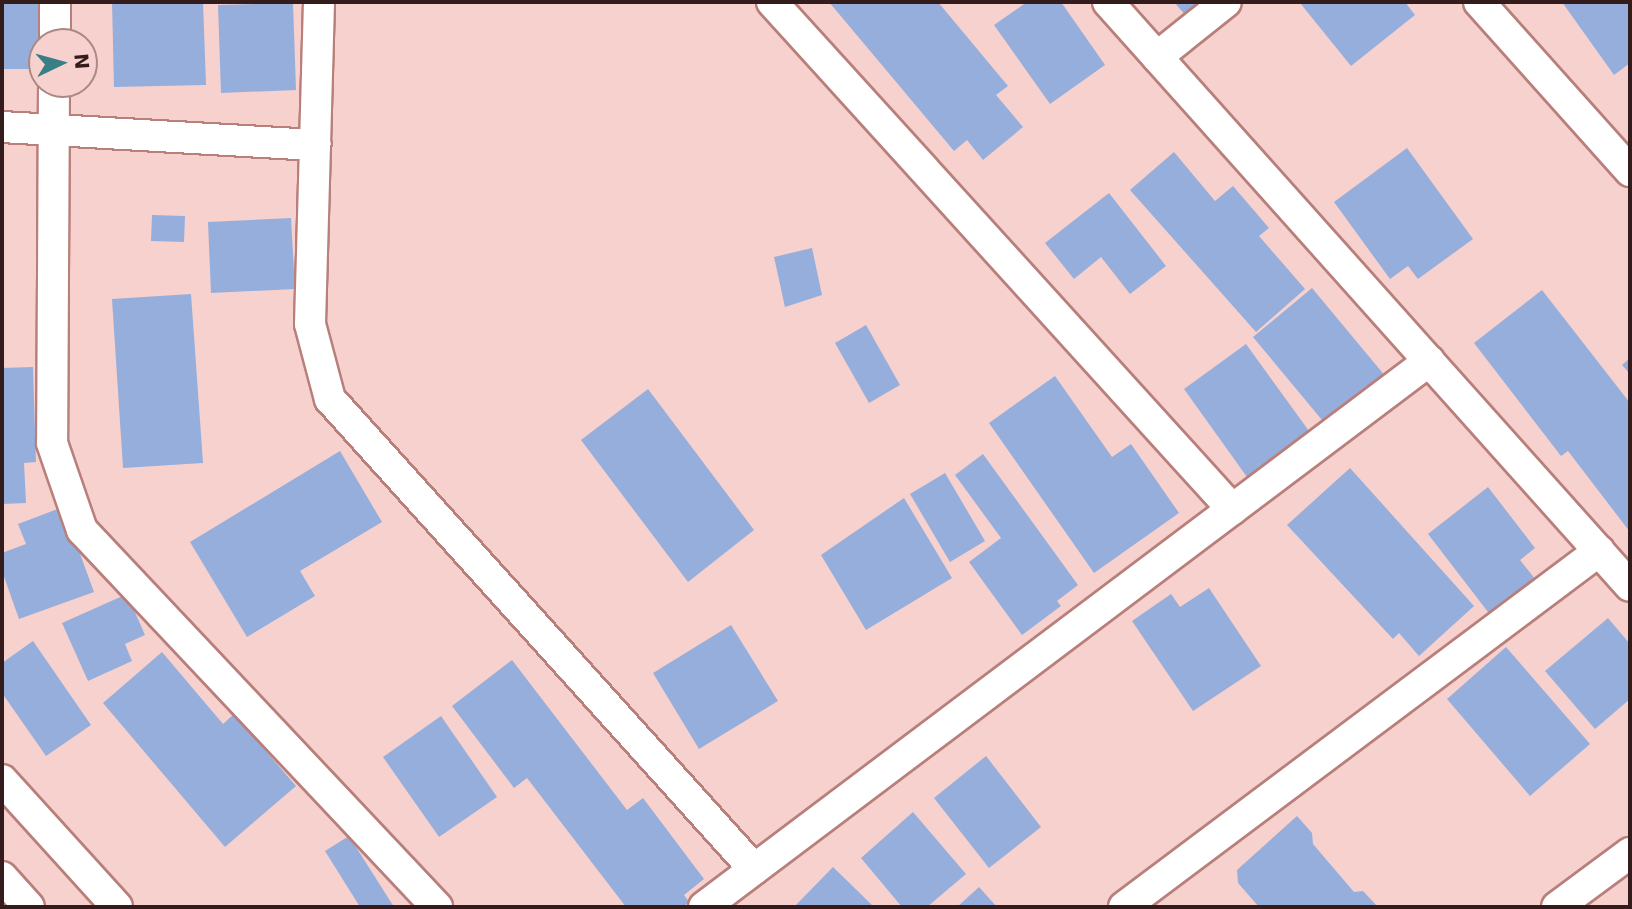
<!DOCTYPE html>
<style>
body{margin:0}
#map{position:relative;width:1632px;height:909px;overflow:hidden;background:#f7d1cd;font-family:"DejaVu Sans",sans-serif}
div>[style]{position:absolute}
.building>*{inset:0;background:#96aedc}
.roads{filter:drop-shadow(2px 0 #b87f7b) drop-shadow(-2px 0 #b87f7b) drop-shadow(0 2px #b87f7b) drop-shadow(0 -2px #b87f7b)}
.minor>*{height:30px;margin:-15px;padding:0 15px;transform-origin:15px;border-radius:15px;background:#fff}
span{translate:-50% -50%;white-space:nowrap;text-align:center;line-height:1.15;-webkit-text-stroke:5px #f7d1cd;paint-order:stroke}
.frame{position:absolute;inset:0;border:4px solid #331c1b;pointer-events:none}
.north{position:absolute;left:28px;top:28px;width:70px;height:70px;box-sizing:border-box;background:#f7d1cd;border:2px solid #a98986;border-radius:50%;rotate:85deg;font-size:19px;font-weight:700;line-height:28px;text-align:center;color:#331c1b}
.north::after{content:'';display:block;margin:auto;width:24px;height:32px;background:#377f86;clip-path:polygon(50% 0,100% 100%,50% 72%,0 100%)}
</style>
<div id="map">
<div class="building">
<i style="clip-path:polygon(2px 2px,43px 2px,42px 69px,2px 69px)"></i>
<i style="clip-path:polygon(112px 2px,203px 2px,206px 85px,114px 87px)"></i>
<i style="clip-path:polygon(829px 2px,938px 2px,1008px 86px,996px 95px,1023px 127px,983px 160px,967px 140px,954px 151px)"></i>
<i style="clip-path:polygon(1027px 2px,1061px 2px,1105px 65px,1050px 104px,994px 25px)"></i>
<i style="clip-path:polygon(1174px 2px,1206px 2px,1187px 17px)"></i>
<i style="clip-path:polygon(1333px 2px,1405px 2px,1415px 15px,1351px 66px,1300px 3px)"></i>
<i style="clip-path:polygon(1562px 2px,1630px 2px,1630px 63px,1614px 75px)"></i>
<i style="clip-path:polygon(293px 3px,296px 90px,221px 93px,218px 5px)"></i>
<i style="clip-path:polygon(1407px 148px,1473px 239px,1418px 279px,1408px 266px,1390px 279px,1334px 202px)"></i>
<i style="clip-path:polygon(1174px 152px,1215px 201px,1233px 186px,1269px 228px,1259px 236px,1305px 289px,1256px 332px,1130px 190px)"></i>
<i style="clip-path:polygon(1109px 193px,1166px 266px,1130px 294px,1101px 257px,1074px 279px,1045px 243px)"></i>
<i style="clip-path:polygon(152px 215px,185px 216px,184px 242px,151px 241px)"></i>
<i style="clip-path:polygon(291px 218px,295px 289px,211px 293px,208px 222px)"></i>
<i style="clip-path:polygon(812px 248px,822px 295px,785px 307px,774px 257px)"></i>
<i style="clip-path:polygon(1312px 288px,1386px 377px,1327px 426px,1253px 337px)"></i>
<i style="clip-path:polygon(1542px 290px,1630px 403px,1630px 532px,1568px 451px,1561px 456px,1474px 343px)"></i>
<i style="clip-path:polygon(191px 294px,203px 463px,123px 468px,112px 299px)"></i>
<i style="clip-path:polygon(866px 325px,900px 385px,869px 403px,835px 343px)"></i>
<i style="clip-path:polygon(1246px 344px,1309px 431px,1247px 477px,1184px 389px)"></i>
<i style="clip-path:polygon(1630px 358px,1630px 374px,1622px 365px)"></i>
<i style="clip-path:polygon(33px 367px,36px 462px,24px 463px,26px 503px,2px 504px,2px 368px)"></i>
<i style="clip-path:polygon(1055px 376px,1112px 457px,1131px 444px,1179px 513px,1094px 573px,989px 423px)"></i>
<i style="clip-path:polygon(648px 389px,754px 530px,688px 582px,581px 440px)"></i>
<i style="clip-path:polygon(340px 451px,382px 522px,300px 571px,315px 596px,247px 637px,190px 542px)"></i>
<i style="clip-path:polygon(983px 454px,1078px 585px,1057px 601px,1061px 606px,1022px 635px,969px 562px,1001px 538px,955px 475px)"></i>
<i style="clip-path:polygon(1350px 468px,1474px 606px,1419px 656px,1399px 633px,1393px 639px,1287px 525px)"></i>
<i style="clip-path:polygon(945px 473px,985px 541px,950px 562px,910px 494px)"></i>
<i style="clip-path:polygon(1488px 487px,1535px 548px,1520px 560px,1543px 589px,1498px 625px,1428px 534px)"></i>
<i style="clip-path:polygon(904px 498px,952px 578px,866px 630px,821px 555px)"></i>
<i style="clip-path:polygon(63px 507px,94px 592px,19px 619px,2px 571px,2px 553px,26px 544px,18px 524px)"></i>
<i style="clip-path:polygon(1209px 588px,1261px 666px,1193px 711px,1132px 621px,1171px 594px,1180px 607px)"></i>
<i style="clip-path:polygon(127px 594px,145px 635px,125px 644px,132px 661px,88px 681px,62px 623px)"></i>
<i style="clip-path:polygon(1608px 618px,1630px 644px,1630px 699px,1595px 729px,1545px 671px)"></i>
<i style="clip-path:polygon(731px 625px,778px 701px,699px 749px,653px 673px)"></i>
<i style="clip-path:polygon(33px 641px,91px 725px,46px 756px,2px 693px,2px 663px)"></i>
<i style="clip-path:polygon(1506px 647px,1590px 744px,1530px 796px,1447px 699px)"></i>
<i style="clip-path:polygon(162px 652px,223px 724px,234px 714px,296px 786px,225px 847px,103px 703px)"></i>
<i style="clip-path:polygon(512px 660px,627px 810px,643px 798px,704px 879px,684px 895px,689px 902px,683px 907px,626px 907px,527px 778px,514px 788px,452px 706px)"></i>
<i style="clip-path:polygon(441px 716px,497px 797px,439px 837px,383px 757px)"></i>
<i style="clip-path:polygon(986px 756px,1041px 827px,989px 868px,934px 798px)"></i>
<i style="clip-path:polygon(913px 812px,966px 874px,927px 907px,902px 907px,861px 858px)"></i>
<i style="clip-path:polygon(1297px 816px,1312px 833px,1313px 844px,1354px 892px,1363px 891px,1378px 907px,1259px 907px,1238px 883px,1237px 870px)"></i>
<i style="clip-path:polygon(349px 836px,394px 907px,360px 907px,325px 851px)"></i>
<i style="clip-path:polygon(833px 867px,874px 907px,794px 907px)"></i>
<i style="clip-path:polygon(979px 887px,997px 907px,957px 907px)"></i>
</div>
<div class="roads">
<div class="minor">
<i style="left:319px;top:2px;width:322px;rotate:91.6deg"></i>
<i style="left:310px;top:324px;width:78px;rotate:75.1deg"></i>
<i style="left:330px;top:399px;width:633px;rotate:47.95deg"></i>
<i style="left:772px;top:2px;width:685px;rotate:47.78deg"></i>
<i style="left:1108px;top:2px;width:783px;rotate:48.21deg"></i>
<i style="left:1479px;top:2px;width:227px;rotate:48.2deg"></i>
<i style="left:55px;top:42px;width:40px;rotate:-90deg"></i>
<i style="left:1157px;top:57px;width:88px;rotate:-38.6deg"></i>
<i style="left:54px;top:84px;width:359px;rotate:90.3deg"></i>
<i style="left:52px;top:443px;width:92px;rotate:71deg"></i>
<i style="left:82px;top:530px;width:518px;rotate:46.72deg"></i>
<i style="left:2px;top:127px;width:314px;rotate:3.3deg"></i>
<i style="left:2px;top:780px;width:171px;rotate:47.8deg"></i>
<i style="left:2px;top:877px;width:40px;rotate:48deg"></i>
<i style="left:704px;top:907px;width:908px;rotate:-36.98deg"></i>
<i style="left:1124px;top:907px;width:594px;rotate:-36.85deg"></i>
<i style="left:1557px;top:907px;width:91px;rotate:-36.5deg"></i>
</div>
</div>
<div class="frame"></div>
<div class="north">N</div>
</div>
